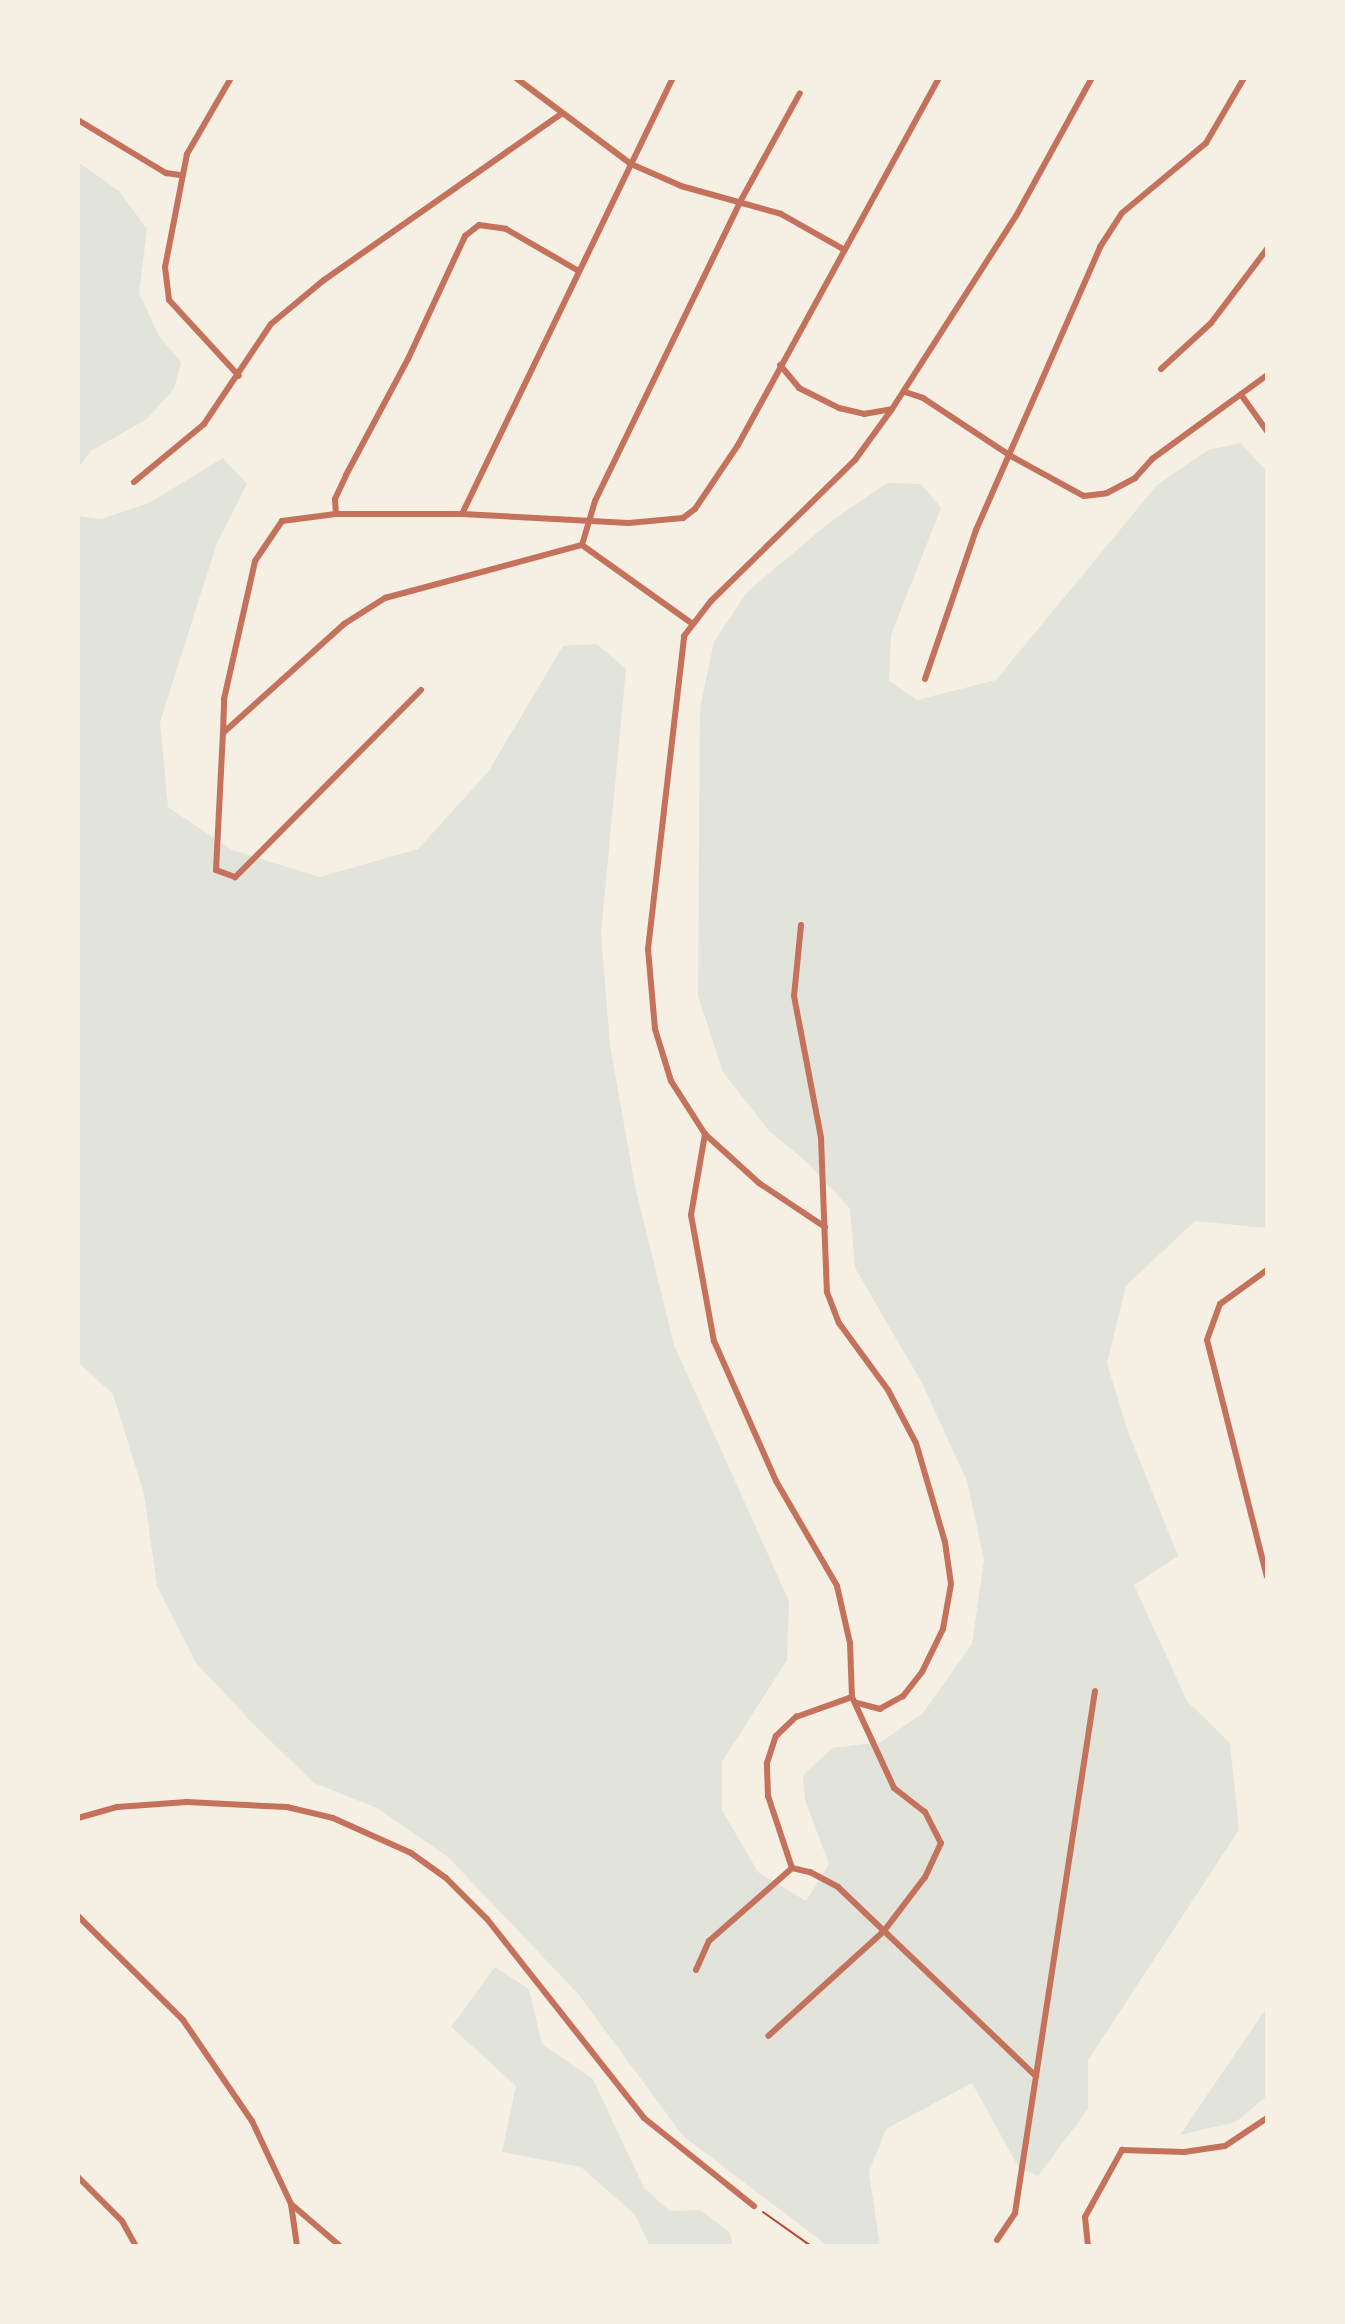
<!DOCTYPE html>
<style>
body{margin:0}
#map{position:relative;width:1345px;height:2324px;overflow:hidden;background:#f6efe4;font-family:"PT Sans Narrow",sans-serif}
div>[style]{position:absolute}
.green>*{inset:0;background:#e2e4dc}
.path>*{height:2px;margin:-1px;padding:0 1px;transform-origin:1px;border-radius:1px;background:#b5482f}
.minor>*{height:6px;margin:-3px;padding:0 3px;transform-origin:3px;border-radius:3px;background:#c5725c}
span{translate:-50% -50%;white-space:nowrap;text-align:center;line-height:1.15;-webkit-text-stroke:6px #f6efe4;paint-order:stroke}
.frame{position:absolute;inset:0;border:80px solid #f6efe4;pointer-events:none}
</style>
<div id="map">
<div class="green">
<i style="clip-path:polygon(78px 162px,119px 191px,147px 229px,139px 293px,159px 336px,181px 362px,174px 389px,147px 419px,91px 451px,78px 468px)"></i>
<i style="clip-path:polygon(1241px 443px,1267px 472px,1267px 1228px,1195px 1221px,1126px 1286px,1107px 1363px,1127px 1429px,1178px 1556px,1134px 1585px,1187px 1701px,1230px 1743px,1239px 1830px,1088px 2060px,1088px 2109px,1038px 2176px,1019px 2168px,972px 2083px,886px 2129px,869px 2172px,880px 2246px,828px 2246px,683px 2136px,579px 1995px,448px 1857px,377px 1808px,314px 1783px,257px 1728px,196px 1663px,157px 1586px,144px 1494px,113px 1394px,78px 1362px,78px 516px,101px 519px,149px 503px,223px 458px,247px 484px,217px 543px,160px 722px,168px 807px,232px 850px,320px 877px,418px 849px,488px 772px,563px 646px,597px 644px,626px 669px,601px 933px,610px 1045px,635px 1186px,674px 1345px,789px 1601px,787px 1660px,722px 1762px,722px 1810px,758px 1872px,806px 1901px,829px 1864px,805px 1800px,803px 1775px,832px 1748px,881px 1742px,923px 1713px,972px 1644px,984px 1560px,967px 1481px,922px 1383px,855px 1268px,850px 1209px,808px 1163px,769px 1131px,723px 1072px,698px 996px,700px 708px,714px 642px,747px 592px,830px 522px,887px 483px,921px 484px,941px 508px,891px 635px,889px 681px,917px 700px,996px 680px,1157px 485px,1208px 450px)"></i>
<i style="clip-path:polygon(495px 1967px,529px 1989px,542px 2044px,593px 2079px,644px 2188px,670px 2211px,701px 2210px,730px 2233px,733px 2246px,650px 2246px,635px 2215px,581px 2167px,502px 2152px,516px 2086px,451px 2027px)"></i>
<i style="clip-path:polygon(1267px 2007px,1267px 2096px,1236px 2122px,1180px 2135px)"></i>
</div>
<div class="path">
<i style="left:763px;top:2212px;width:59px;rotate:35.3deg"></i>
</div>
<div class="minor">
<i style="left:231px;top:78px;width:88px;rotate:120.1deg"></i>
<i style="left:187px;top:154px;width:115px;rotate:101deg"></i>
<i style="left:165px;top:267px;width:33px;rotate:83deg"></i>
<i style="left:169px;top:300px;width:103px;rotate:47.4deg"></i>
<i style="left:516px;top:78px;width:144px;rotate:36.8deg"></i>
<i style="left:631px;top:164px;width:55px;rotate:23.7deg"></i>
<i style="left:681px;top:186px;width:104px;rotate:15.6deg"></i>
<i style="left:781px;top:214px;width:73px;rotate:29.4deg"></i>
<i style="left:78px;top:120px;width:103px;rotate:31.1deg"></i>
<i style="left:166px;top:173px;width:14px;rotate:8deg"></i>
<i style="left:780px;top:365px;width:30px;rotate:50deg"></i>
<i style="left:799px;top:388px;width:45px;rotate:26.6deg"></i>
<i style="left:839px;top:408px;width:26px;rotate:13deg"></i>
<i style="left:864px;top:414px;width:28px;rotate:-10deg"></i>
<i style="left:1161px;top:369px;width:68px;rotate:-42.6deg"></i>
<i style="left:1211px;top:323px;width:93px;rotate:-52.9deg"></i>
<i style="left:905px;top:392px;width:19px;rotate:18deg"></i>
<i style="left:923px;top:398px;width:103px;rotate:33.5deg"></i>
<i style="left:1009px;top:455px;width:85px;rotate:28.7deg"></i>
<i style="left:1084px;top:496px;width:23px;rotate:-7deg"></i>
<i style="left:1107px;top:493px;width:32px;rotate:-28deg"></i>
<i style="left:1135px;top:478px;width:25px;rotate:-48deg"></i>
<i style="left:1152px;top:459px;width:142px;rotate:-36.1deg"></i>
<i style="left:1242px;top:396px;width:43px;rotate:54.5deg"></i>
<i style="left:134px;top:482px;width:91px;rotate:-39.6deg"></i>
<i style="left:204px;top:424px;width:120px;rotate:-56.2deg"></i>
<i style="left:271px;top:324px;width:69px;rotate:-39.7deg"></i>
<i style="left:324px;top:280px;width:289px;rotate:-35deg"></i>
<i style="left:336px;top:514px;width:15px;rotate:-94deg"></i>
<i style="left:335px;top:499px;width:26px;rotate:-65deg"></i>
<i style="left:346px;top:475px;width:132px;rotate:-61.9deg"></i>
<i style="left:408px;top:359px;width:136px;rotate:-65.1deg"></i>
<i style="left:465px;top:236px;width:18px;rotate:-38deg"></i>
<i style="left:479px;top:225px;width:27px;rotate:8deg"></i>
<i style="left:506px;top:229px;width:82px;rotate:30deg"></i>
<i style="left:462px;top:514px;width:484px;rotate:-64.2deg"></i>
<i style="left:582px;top:545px;width:46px;rotate:-73.5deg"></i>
<i style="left:595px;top:501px;width:332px;rotate:-64.1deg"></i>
<i style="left:740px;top:202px;width:124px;rotate:-61.2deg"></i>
<i style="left:925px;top:679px;width:157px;rotate:-71.1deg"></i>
<i style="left:976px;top:530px;width:309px;rotate:-66.3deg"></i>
<i style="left:1100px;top:247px;width:40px;rotate:-57.1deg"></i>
<i style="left:1122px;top:213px;width:109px;rotate:-39.8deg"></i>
<i style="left:1206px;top:143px;width:75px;rotate:-59.7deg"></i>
<i style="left:421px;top:690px;width:264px;rotate:134.8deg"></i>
<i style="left:235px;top:877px;width:20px;rotate:-160deg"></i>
<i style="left:216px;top:870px;width:137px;rotate:-87.1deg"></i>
<i style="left:223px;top:733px;width:163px;rotate:-42deg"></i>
<i style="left:344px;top:624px;width:49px;rotate:-32.4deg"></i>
<i style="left:385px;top:598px;width:204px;rotate:-15.1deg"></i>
<i style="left:582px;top:545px;width:133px;rotate:35.5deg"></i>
<i style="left:223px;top:733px;width:34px;rotate:-88deg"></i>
<i style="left:224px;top:699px;width:141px;rotate:-77.3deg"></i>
<i style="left:255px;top:561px;width:48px;rotate:-56deg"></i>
<i style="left:282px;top:521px;width:54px;rotate:-7.4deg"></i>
<i style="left:336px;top:514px;width:126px"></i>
<i style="left:462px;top:514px;width:167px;rotate:3.1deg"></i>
<i style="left:629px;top:523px;width:54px;rotate:-5.3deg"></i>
<i style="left:683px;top:518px;width:15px;rotate:-37deg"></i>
<i style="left:695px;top:509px;width:77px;rotate:-56.1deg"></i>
<i style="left:738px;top:445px;width:418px;rotate:-61.3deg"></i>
<i style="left:801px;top:925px;width:71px;rotate:95.6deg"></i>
<i style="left:794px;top:996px;width:145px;rotate:79.2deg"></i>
<i style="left:821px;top:1138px;width:154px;rotate:87.8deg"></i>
<i style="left:827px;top:1292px;width:33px;rotate:69deg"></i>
<i style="left:839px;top:1323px;width:83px;rotate:53.8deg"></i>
<i style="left:888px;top:1390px;width:60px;rotate:62.2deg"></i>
<i style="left:916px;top:1443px;width:103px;rotate:73.7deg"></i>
<i style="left:945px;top:1542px;width:42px;rotate:81.9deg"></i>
<i style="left:951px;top:1584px;width:46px;rotate:100.1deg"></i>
<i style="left:943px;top:1629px;width:48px;rotate:116deg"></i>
<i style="left:922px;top:1672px;width:31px;rotate:128deg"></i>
<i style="left:903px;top:1696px;width:26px;rotate:151deg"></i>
<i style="left:880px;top:1709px;width:24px;rotate:-165deg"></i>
<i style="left:705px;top:1134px;width:82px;rotate:99.8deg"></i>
<i style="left:691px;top:1215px;width:128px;rotate:79.7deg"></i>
<i style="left:714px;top:1341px;width:153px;rotate:66.1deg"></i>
<i style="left:776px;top:1481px;width:121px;rotate:59.8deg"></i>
<i style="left:837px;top:1586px;width:58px;rotate:77.2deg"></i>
<i style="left:850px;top:1643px;width:54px;rotate:87.9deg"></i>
<i style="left:852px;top:1697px;width:100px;rotate:65.2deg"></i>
<i style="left:894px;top:1788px;width:39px;rotate:38deg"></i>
<i style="left:925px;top:1812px;width:35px;rotate:63deg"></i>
<i style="left:941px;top:1843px;width:38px;rotate:115deg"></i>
<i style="left:925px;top:1877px;width:68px;rotate:127.2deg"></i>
<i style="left:884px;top:1931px;width:156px;rotate:137.8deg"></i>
<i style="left:825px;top:1227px;width:79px;rotate:-146.3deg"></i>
<i style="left:759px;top:1183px;width:73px;rotate:-137.8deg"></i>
<i style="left:705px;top:1134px;width:63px;rotate:-122.7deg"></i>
<i style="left:671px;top:1081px;width:54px;rotate:-107.1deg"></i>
<i style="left:655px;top:1029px;width:80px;rotate:-95deg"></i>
<i style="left:648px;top:949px;width:315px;rotate:-83.4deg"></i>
<i style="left:684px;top:636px;width:44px;rotate:-52.4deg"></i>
<i style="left:711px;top:601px;width:202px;rotate:-44.4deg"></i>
<i style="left:855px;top:460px;width:63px;rotate:-54deg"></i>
<i style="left:892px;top:409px;width:229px;rotate:-57.3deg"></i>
<i style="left:1016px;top:216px;width:158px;rotate:-61.2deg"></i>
<i style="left:1267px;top:1270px;width:58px;rotate:144.1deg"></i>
<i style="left:1220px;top:1304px;width:38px;rotate:110deg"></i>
<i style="left:1207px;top:1340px;width:244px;rotate:75.8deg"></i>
<i style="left:78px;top:1818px;width:41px;rotate:-15.8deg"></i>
<i style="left:117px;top:1807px;width:70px;rotate:-4.1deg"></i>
<i style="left:187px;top:1802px;width:100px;rotate:2.9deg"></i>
<i style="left:287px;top:1807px;width:47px;rotate:13.4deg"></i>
<i style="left:333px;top:1818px;width:85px;rotate:24.2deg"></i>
<i style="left:411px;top:1853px;width:43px;rotate:35.5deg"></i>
<i style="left:446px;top:1878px;width:58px;rotate:45deg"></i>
<i style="left:487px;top:1919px;width:253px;rotate:51.7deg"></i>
<i style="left:644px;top:2118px;width:141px;rotate:38.7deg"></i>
<i style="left:792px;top:1868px;width:76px;rotate:-108.4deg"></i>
<i style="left:768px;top:1796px;width:33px;rotate:-92deg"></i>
<i style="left:767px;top:1763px;width:28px;rotate:-72deg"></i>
<i style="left:776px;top:1736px;width:28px;rotate:-44deg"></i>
<i style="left:796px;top:1717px;width:59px;rotate:-19.7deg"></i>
<i style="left:78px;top:1916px;width:148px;rotate:44.7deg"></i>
<i style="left:183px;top:2020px;width:122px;rotate:55.7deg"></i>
<i style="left:252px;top:2121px;width:92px;rotate:64.8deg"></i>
<i style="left:291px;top:2204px;width:42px;rotate:81.9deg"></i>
<i style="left:696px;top:1970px;width:32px;rotate:-66deg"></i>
<i style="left:709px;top:1941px;width:111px;rotate:-41.3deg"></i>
<i style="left:792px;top:1868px;width:18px;rotate:13deg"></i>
<i style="left:810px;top:1872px;width:32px;rotate:28deg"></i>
<i style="left:838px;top:1887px;width:274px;rotate:43.7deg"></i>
<i style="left:78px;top:2177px;width:62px;rotate:45deg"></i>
<i style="left:122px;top:2221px;width:29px;rotate:61deg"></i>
<i style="left:291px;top:2204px;width:65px;rotate:40.6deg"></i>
<i style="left:997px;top:2240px;width:32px;rotate:-56deg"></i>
<i style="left:1015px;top:2213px;width:528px;rotate:-81.29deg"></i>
<i style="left:1088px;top:2246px;width:29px;rotate:-96deg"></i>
<i style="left:1085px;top:2217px;width:77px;rotate:-61.1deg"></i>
<i style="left:1122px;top:2150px;width:62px;rotate:1.8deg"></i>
<i style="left:1184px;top:2152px;width:41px;rotate:-8.3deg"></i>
<i style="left:1225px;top:2146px;width:50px;rotate:-33.7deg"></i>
</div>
<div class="frame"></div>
</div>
